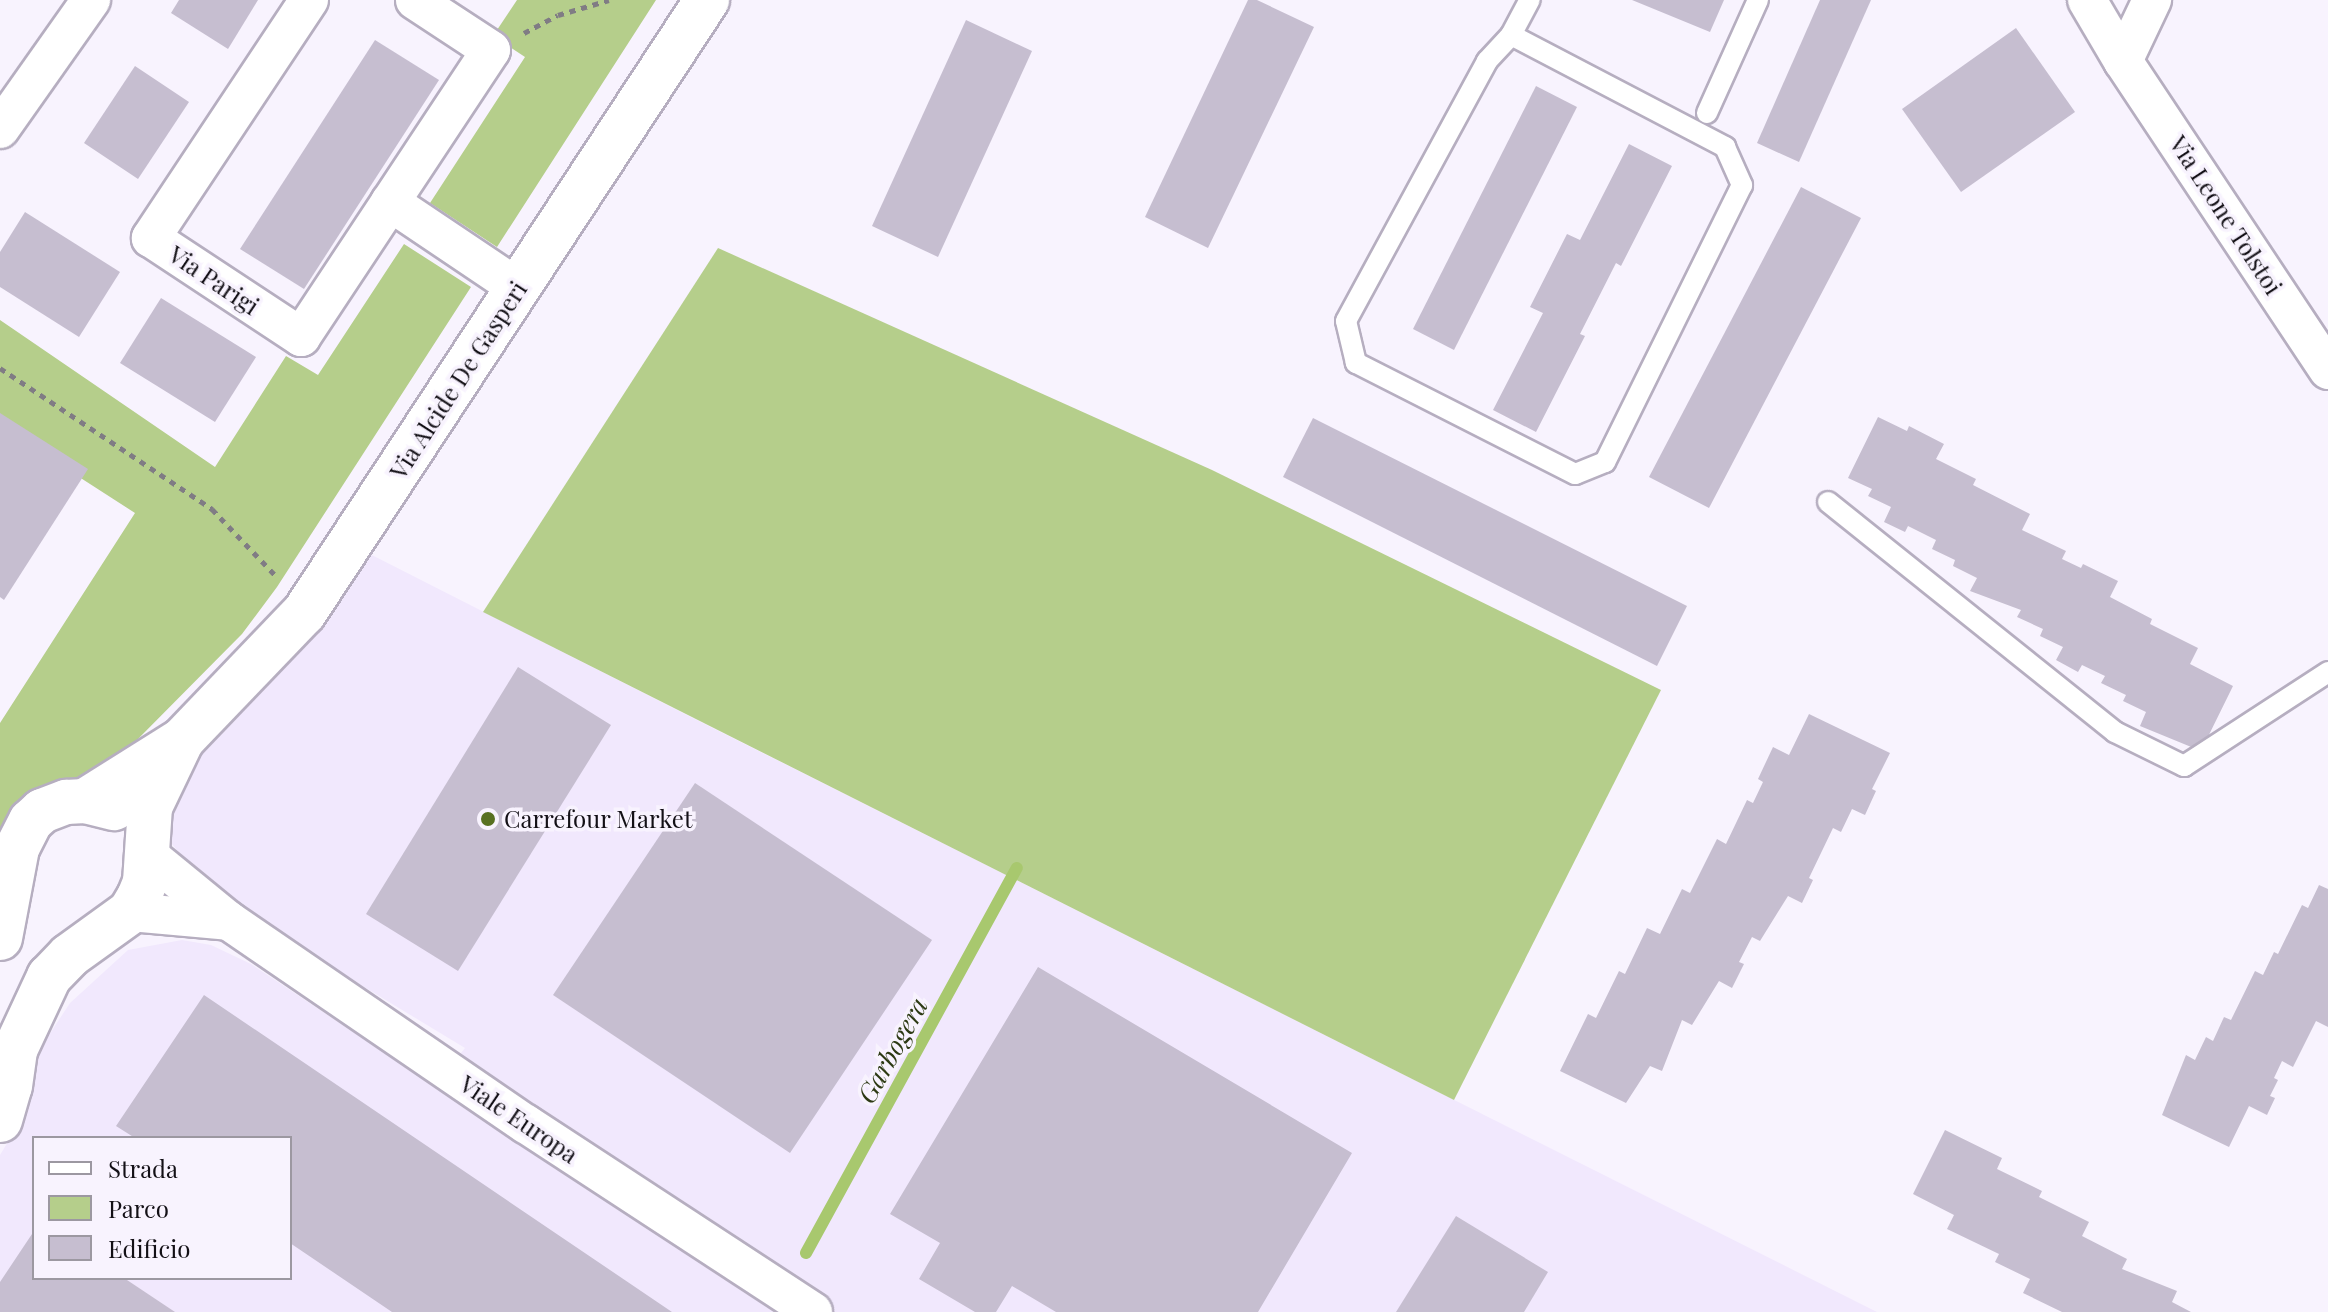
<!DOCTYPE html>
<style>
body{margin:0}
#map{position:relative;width:2328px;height:1312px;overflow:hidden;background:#f8f3fe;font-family:"Playfair Display",serif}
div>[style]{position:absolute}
.built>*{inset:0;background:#f1e8fd}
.green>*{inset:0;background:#b5ce8b}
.stream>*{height:12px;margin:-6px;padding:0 6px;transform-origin:6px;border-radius:6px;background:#a8c86e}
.building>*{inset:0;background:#c6bed0}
.path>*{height:5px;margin-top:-2.5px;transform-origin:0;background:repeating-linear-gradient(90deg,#807c84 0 6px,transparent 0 12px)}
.roads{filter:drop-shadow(2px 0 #b6aec0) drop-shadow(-2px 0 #b6aec0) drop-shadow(0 2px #b6aec0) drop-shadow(0 -2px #b6aec0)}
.lane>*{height:20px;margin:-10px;padding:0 10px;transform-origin:10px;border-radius:10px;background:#fff}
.street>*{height:38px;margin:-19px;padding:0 19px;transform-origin:19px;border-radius:19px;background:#fff}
.secondary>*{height:44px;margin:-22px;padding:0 22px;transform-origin:22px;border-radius:22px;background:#fff}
.dots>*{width:22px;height:22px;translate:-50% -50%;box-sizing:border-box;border:4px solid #f8f3fe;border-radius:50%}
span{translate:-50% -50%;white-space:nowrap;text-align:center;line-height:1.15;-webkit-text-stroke:7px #f8f3fe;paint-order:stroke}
.street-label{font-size:24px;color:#131016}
.poi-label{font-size:24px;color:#131016}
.left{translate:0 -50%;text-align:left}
.water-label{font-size:26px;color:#2d3a14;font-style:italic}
.legend{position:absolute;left:32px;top:1136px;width:260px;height:144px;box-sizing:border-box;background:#f8f3fe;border:2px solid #9c98a1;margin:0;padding:10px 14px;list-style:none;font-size:24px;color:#131016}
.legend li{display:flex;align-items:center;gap:16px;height:40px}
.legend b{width:40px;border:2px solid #9c98a1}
</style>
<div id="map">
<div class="built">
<i style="clip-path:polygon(evenodd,362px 550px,675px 709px,1877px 1312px,0 1312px,0 1155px,20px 1122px,29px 1078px,43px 1044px,70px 1003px,128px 950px,182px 940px,211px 945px,251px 964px,434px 1086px,465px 1048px,303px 950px,193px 869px,160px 830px,177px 778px,362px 550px,34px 1138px,290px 1138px,290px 1278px,34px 1278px,34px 1138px)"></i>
</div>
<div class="green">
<i style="clip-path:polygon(517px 0,656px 0,497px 247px,430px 203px,525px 57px,493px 36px)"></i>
<i style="clip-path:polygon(404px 244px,471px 287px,277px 587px,242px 634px,134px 743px,94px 772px,16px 811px,0 832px,0 723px,135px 513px,0 426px,0 320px,215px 467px,286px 356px,318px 375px)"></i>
<i style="clip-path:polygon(718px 248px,1212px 470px,1661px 690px,1454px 1100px,483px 612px)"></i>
</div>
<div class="stream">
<i style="left:806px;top:1253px;width:439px;rotate:-61.3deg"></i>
</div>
<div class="building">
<i style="clip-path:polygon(179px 0,258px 0,228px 49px,171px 13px)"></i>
<i style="clip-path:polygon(1248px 0,1257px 0,1314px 27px,1208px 248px,1145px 217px)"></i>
<i style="clip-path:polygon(1632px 0,1724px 0,1710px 32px)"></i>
<i style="clip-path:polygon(1820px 0,1871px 0,1799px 162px,1757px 143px)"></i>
<i style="clip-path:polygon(966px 20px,1032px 51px,938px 257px,872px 226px)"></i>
<i style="clip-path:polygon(2016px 28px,2075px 112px,1961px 192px,1902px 109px)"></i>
<i style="clip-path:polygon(375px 40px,439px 80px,304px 289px,240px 249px)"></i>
<i style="clip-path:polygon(135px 66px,189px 102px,138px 179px,84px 143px)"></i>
<i style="clip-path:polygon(1536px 86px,1577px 107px,1454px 350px,1413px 329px)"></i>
<i style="clip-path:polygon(1629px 144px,1672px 166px,1621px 266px,1616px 263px,1580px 334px,1585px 336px,1536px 432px,1493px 410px,1543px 313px,1530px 307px,1567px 234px,1580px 240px)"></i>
<i style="clip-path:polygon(1801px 187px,1861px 218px,1709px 508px,1649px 477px)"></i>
<i style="clip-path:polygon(25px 212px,120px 272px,79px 337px,0 287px,0 252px)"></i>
<i style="clip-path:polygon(161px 298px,256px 357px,215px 422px,120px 363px)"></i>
<i style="clip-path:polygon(0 413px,88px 469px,4px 600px,0 597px)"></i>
<i style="clip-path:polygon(1878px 417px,1907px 431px,1909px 426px,1944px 444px,1936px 459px,1976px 479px,1973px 485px,2030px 514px,2022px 530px,2066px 551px,2062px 559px,2081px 568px,2083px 564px,2118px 581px,2110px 597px,2152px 619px,2150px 624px,2198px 648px,2190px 664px,2233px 686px,2201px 751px,2140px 726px,2146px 712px,2123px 701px,2126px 695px,2101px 683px,2105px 676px,2082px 665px,2078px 672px,2056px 660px,2063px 647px,2040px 636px,2043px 629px,2017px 617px,2021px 610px,1970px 591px,1977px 578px,1953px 566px,1955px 560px,1932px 549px,1936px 540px,1908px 526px,1905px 532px,1884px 522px,1891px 507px,1868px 496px,1872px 489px,1848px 478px)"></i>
<i style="clip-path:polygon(1313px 418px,1687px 606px,1657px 666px,1283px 477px)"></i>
<i style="clip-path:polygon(518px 667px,611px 725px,458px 971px,366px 914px)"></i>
<i style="clip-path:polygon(1809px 714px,1890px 753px,1872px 789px,1876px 791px,1865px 815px,1852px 809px,1841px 832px,1833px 828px,1809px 878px,1813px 880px,1802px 903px,1788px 896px,1760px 941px,1752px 937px,1739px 962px,1744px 964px,1732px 988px,1719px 981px,1692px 1025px,1682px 1020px,1662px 1071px,1650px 1066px,1626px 1103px,1560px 1071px,1588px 1014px,1596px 1018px,1619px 971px,1625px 974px,1647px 928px,1660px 934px,1682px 889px,1690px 893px,1717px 839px,1726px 844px,1747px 800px,1753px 803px,1763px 782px,1758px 779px,1773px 747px,1789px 755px)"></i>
<i style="clip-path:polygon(695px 783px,932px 940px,790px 1153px,553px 995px)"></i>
<i style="clip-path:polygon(2319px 885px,2328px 889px,2328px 1027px,2316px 1021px,2293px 1067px,2282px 1061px,2274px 1078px,2278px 1080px,2270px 1096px,2275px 1098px,2267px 1115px,2249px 1106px,2229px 1147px,2162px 1115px,2186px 1055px,2195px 1060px,2206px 1037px,2213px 1041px,2224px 1017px,2231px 1020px,2255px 971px,2263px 975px,2274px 952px,2278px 954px,2302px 905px,2308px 908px)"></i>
<i style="clip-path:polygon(1038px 967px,1352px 1153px,1258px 1312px,1056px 1312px,1012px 1286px,996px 1312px,975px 1312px,919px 1279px,940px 1243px,890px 1214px)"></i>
<i style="clip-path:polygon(204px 995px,672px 1312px,392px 1312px,290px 1243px,290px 1138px,135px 1138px,116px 1126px)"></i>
<i style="clip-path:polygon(1945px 1130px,2002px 1158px,1997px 1169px,2042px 1191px,2039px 1197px,2089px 1222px,2082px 1236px,2127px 1259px,2122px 1269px,2177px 1291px,2172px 1302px,2191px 1312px,2062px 1312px,2023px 1293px,2030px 1279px,1995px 1262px,1999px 1254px,1947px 1229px,1954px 1215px,1913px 1194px)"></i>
<i style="clip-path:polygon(1456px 1216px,1548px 1272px,1524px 1312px,1396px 1312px)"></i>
<i style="clip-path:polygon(34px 1231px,34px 1278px,124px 1278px,175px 1312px,0 1312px,0 1282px)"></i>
</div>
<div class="path">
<i style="left:524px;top:33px;width:38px;rotate:-28deg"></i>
<i style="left:558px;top:15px;width:53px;rotate:-16.4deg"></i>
<i style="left:0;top:368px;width:255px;rotate:33.6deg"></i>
<i style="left:212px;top:509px;width:94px;rotate:46.3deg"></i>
</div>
<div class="roads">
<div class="lane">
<i style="left:1511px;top:35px;width:242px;rotate:27.6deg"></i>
<i style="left:1725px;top:147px;width:42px;rotate:65.9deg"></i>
<i style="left:1742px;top:185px;width:309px;rotate:116.3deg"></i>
<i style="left:1605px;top:462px;width:32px;rotate:158deg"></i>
<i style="left:1575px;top:474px;width:246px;rotate:-153.1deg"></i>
<i style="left:1356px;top:363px;width:43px;rotate:-103.4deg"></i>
<i style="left:1346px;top:321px;width:296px;rotate:-61.5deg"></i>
<i style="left:1487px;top:61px;width:35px;rotate:-47deg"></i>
<i style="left:1511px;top:35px;width:40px;rotate:-62deg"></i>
<i style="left:1707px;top:113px;width:124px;rotate:-65.7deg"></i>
<i style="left:1828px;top:502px;width:368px;rotate:38.7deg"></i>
<i style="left:2115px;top:732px;width:77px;rotate:26.2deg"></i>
<i style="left:2184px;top:766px;width:172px;rotate:-33.1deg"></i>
</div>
<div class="street">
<i style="left:309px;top:0;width:286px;rotate:123.6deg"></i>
<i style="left:151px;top:238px;width:180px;rotate:33.4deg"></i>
<i style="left:301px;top:337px;width:344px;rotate:-56.5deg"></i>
<i style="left:491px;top:50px;width:91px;rotate:-146.7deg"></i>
<i style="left:2087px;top:0;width:71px;rotate:59.5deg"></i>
<i style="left:2123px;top:61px;width:371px;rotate:56.4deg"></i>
<i style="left:2123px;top:61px;width:68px;rotate:-64.6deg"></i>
<i style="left:0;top:129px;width:158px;rotate:-54.8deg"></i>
<i style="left:390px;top:202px;width:154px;rotate:33.9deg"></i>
<i style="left:147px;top:854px;width:106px;rotate:39.3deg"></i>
<i style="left:229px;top:921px;width:360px;rotate:34.4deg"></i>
<i style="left:526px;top:1124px;width:343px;rotate:33.2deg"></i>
<i style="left:130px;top:912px;width:99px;rotate:5.2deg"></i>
</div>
<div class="secondary">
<i style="left:85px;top:801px;width:115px;rotate:-32.2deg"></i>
<i style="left:182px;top:740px;width:176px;rotate:-46.2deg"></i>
<i style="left:304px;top:613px;width:734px;rotate:-56.68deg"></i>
<i style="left:0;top:938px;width:92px;rotate:-79.3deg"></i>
<i style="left:17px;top:848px;width:30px;rotate:-63deg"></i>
<i style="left:31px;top:821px;width:15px;rotate:-42deg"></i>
<i style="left:42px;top:811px;width:26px;rotate:-21deg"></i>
<i style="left:66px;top:802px;width:19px;rotate:-3deg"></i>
<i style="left:85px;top:801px;width:30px;rotate:14deg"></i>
<i style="left:0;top:1120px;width:35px;rotate:-74deg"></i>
<i style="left:10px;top:1086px;width:36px;rotate:-82deg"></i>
<i style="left:15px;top:1050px;width:81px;rotate:-65deg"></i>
<i style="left:49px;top:977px;width:29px;rotate:-46deg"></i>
<i style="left:69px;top:956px;width:75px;rotate:-35.8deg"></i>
<i style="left:130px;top:912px;width:17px;rotate:-59deg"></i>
<i style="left:139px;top:897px;width:16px;rotate:-68deg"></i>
<i style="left:145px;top:882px;width:75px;rotate:-86.2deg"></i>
<i style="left:150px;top:807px;width:72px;rotate:-64.5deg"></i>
</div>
</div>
<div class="dots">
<i style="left:488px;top:819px;background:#587022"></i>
</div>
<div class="street-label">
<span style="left:2226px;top:215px;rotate:57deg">Via Leone Tolstoi</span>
<span style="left:214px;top:280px;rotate:34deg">Via Parigi</span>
<span style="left:458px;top:380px;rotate:-57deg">Via Alcide De Gasperi</span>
<span style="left:519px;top:1119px;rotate:34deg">Viale Europa</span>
</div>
<div class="poi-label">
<span class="left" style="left:504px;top:819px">Carrefour Market</span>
</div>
<div class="water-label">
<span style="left:892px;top:1050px;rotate:-61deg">Garbogera</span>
</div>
<ul class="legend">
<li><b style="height:10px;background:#fff"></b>Strada</li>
<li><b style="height:22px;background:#b5ce8b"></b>Parco</li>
<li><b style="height:22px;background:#c6bed0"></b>Edificio</li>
</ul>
</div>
